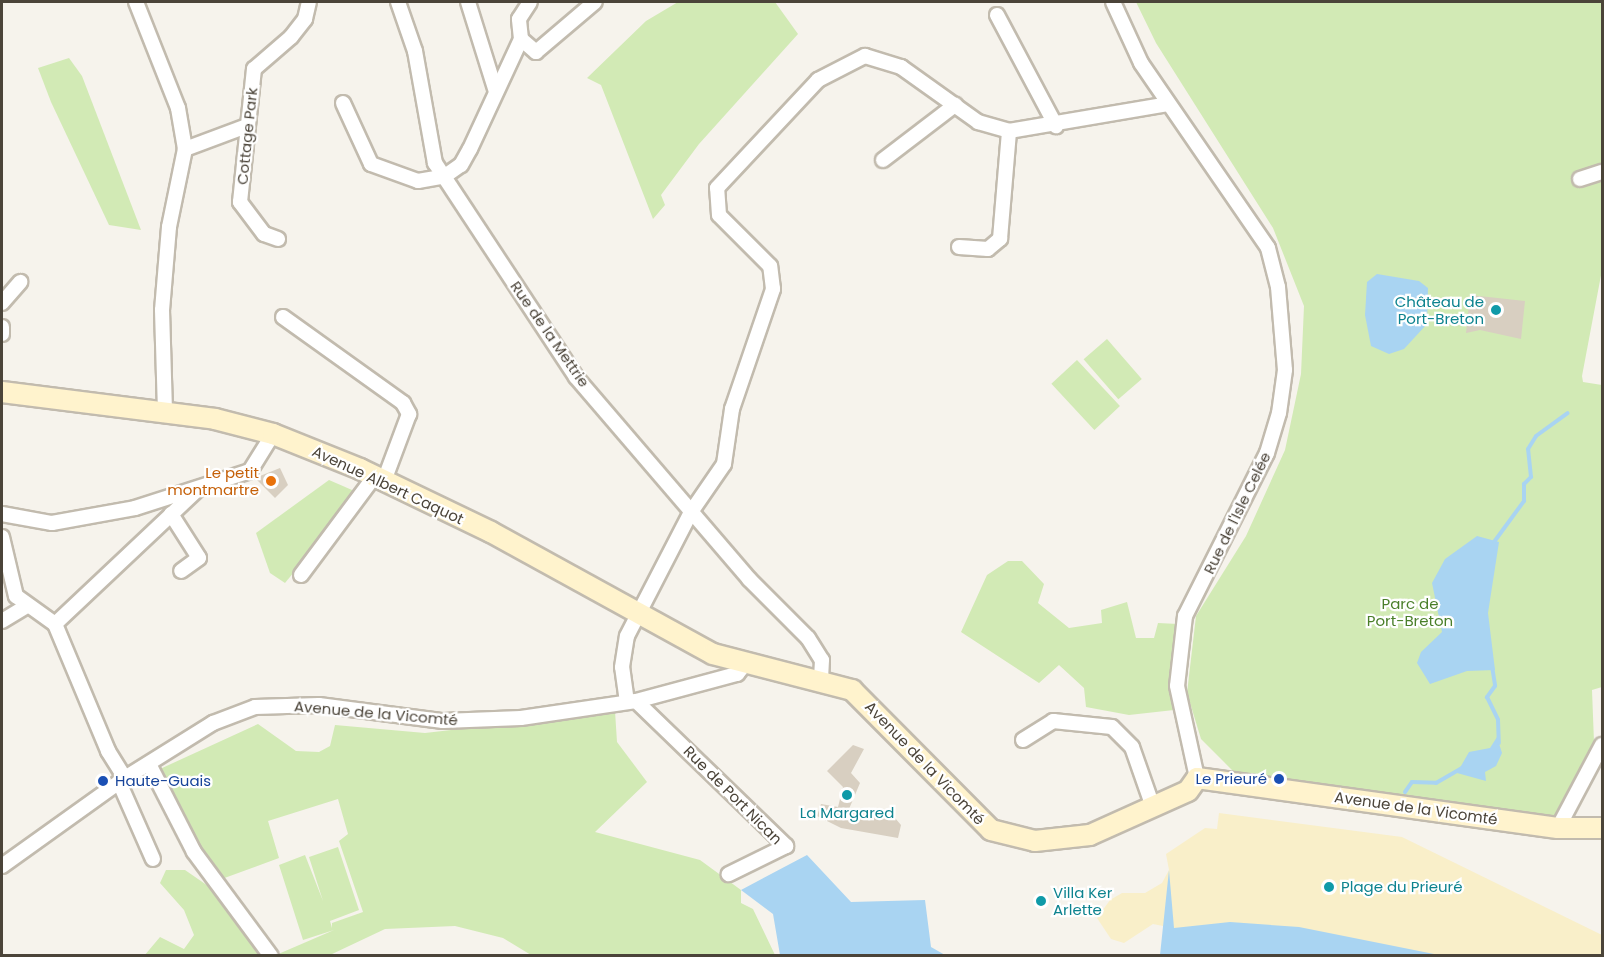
<!DOCTYPE html>
<html>
<head>
<meta charset="utf-8">
<style>
  body { margin:0 }
  #map { position:relative; width:1604px; height:957px; overflow:hidden; background:#f6f3ec; font-family:Poppins,sans-serif }
  div>[style] { position:absolute }
  [style*='--x'] { left:calc(var(--x)*1px); top:calc(var(--y)*1px); width:calc(var(--w)*1px); rotate:calc(var(--a)*1deg) }
  .green>* { inset:0; background:#d2eab5; transform-origin:0 0 }
  .sand>* { inset:0; background:#f9efc9 }
  .water>* { inset:0; background:#a9d4f2 }
  .stream>* { height:4px; margin:-2px; padding:0 2px; transform-origin:2px; border-radius:2px; background:#a9d4f2 }
  .building>* { inset:0; background:#d8cfc1 }
  .roads { filter:drop-shadow(2px 0 #c2bbae) drop-shadow(-2px 0 #c2bbae) drop-shadow(0 2px #c2bbae) drop-shadow(0 -2px #c2bbae) }
  .minor>* { height:14px; margin:-7px; padding:0 7px; transform-origin:7px; border-radius:7px; background:#fff }
  .secondary>* { height:20px; margin:-10px; padding:0 10px; transform-origin:10px; border-radius:10px; background:#fff3cd }
  .dots>* { width:16px; height:16px; translate:-50% -50%; box-sizing:border-box; border:3px solid #fff; border-radius:50% }
  span { translate:-50% -50%; white-space:nowrap; text-align:center; line-height:1.15; -webkit-text-stroke:4.5px #fff; paint-order:stroke }
  .street-label { font-size:15px; color:#4b4439 }
  .culture-label { font-size:15px; color:#0d838f }
  .right { translate:-100% -50%; text-align:right }
  .left { translate:0 -50%; text-align:left }
  .food-label { font-size:15px; color:#c56008 }
  .park-label { font-size:15px; color:#4a7f2a }
  .transit-label { font-size:15px; color:#164399 }
  .frame { position:absolute; inset:0; border:3px solid #4b4439; pointer-events:none }
</style>
</head>
<body>
<div id="map">
  <div class="green">
    <i style="clip-path:polygon(678px 2px,775px 2px,798px 34px,699px 144px,661px 195px,665px 205px,653px 219px,601px 85px,587px 78px,646px 21px)"></i>
    <i style="clip-path:polygon(1136px 2px,1602px 2px,1602px 270px,1582px 376px,1583px 382px,1602px 385px,1602px 687px,1592px 690px,1594px 742px,1555px 816px,1233px 771px,1201px 739px,1187px 693px,1196px 616px,1246px 536px,1285px 450px,1301px 374px,1304px 306px,1273px 228px,1156px 43px)"></i>
    <i style="clip-path:polygon(69px 58px,82px 76px,141px 230px,109px 225px,51px 102px,38px 68px)"></i>
    <i style="left:1107px;top:339px;width:53px;height:31px;rotate:49deg"></i>
    <i style="left:1077px;top:360px;width:63px;height:35px;rotate:47deg"></i>
    <i style="clip-path:polygon(329px 480px,359px 493px,285px 583px,270px 573px,256px 533px)"></i>
    <i style="clip-path:polygon(1008px 561px,1022px 561px,1044px 584px,1038px 603px,1069px 628px,1102px 623px,1101px 610px,1127px 602px,1136px 638px,1154px 638px,1158px 623px,1178px 624px,1174px 710px,1129px 715px,1086px 707px,1084px 688px,1059px 665px,1039px 683px,961px 632px,987px 575px)"></i>
    <i style="clip-path:polygon(615px 711px,617px 742px,647px 782px,595px 832px,700px 860px,741px 890px,741px 903px,753px 909px,775px 955px,531px 955px,503px 938px,455px 926px,385px 929px,330px 955px,276px 955px,334px 930px,303px 940px,279px 865px,305px 855px,323px 901px,309px 857px,338px 847px,359px 910px,330px 921px,332px 928px,332px 923px,363px 912px,339px 841px,348px 834px,338px 799px,268px 821px,279px 858px,219px 880px,160px 769px,258px 724px,296px 751px,319px 752px,330px 746px,335px 725px,425px 733px)"></i>
    <i style="clip-path:polygon(166px 870px,185px 870px,211px 888px,263px 955px,144px 956px,160px 937px,184px 949px,194px 935px,184px 910px,160px 883px)"></i>
  </div>
  <div class="sand">
    <i style="clip-path:polygon(1219px 813px,1402px 837px,1602px 935px,1602px 955px,1183px 955px,1173px 928px,1153px 924px,1124px 943px,1111px 939px,1097px 918px,1110px 900px,1122px 893px,1145px 893px,1162px 883px,1169px 870px,1166px 854px,1205px 828px,1217px 829px)"></i>
  </div>
  <div class="water">
    <i style="clip-path:polygon(1377px 274px,1419px 281px,1428px 288px,1427px 324px,1404px 349px,1389px 354px,1371px 346px,1365px 315px,1367px 282px)"></i>
    <i style="clip-path:polygon(1477px 536px,1499px 542px,1488px 613px,1495px 670px,1467px 671px,1430px 684px,1417px 663px,1421px 652px,1442px 632px,1432px 583px,1445px 559px)"></i>
    <i style="clip-path:polygon(1497px 737px,1502px 753px,1496px 766px,1485px 772px,1486px 781px,1457px 773px,1469px 752px,1490px 748px)"></i>
    <i style="clip-path:polygon(807px 855px,851px 902px,925px 900px,931px 947px,945px 955px,780px 955px,773px 914px,741px 890px)"></i>
    <i style="clip-path:polygon(1169px 870px,1174px 928px,1230px 922px,1299px 927px,1439px 955px,1160px 955px)"></i>
  </div>
  <div class="stream">
    <i style="--x:1494;--y:542;--w:51;--a:-53.8"></i>
    <i style="--x:1524;--y:501;--w:17;--a:-90"></i>
    <i style="--x:1524;--y:484;--w:10;--a:-45"></i>
    <i style="--x:1531;--y:477;--w:28;--a:-96"></i>
    <i style="--x:1528;--y:449;--w:15;--a:-58"></i>
    <i style="--x:1536;--y:436;--w:39;--a:-36"></i>
    <i style="--x:1492;--y:666;--w:20;--a:81"></i>
    <i style="--x:1495;--y:686;--w:14;--a:126"></i>
    <i style="--x:1487;--y:697;--w:25;--a:64"></i>
    <i style="--x:1498;--y:720;--w:23;--a:88"></i>
    <i style="--x:1405;--y:792;--w:12;--a:-55"></i>
    <i style="--x:1412;--y:782;--w:24;--a:2"></i>
    <i style="--x:1436;--y:783;--w:30;--a:-30"></i>
  </div>
  <div class="building">
    <i style="clip-path:polygon(1470px 295px,1525px 301px,1521px 339px,1480px 330px,1466px 333px)"></i>
    <i style="clip-path:polygon(280px 468px,288px 485px,275px 498px,255px 478px)"></i>
    <i style="clip-path:polygon(853px 745px,864px 749px,851px 773px,860px 783px,849px 809px,895px 818px,901px 825px,898px 838px,841px 828px,817px 816px,821px 804px,838px 807px,843px 787px,827px 771px)"></i>
  </div>
  <div class="roads">
    <div class="minor">
      <i style="--x:136;--y:2;--w:114;--a:68.4"></i>
      <i style="--x:178;--y:108;--w:42;--a:80.3"></i>
      <i style="--x:185;--y:149;--w:80;--a:101.6"></i>
      <i style="--x:169;--y:227;--w:83;--a:94.8"></i>
      <i style="--x:162;--y:310;--w:102;--a:88.3"></i>
      <i style="--x:398;--y:2;--w:52;--a:70.9"></i>
      <i style="--x:415;--y:51;--w:114;--a:79.9"></i>
      <i style="--x:435;--y:163;--w:256;--a:56.6"></i>
      <i style="--x:576;--y:377;--w:266;--a:49.4"></i>
      <i style="--x:749;--y:579;--w:83;--a:45"></i>
      <i style="--x:808;--y:638;--w:26;--a:58"></i>
      <i style="--x:822;--y:660;--w:18;--a:93"></i>
      <i style="--x:468;--y:2;--w:94;--a:72.7"></i>
      <i style="--x:1113;--y:2;--w:67;--a:65.3"></i>
      <i style="--x:1141;--y:63;--w:224;--a:55.5"></i>
      <i style="--x:1268;--y:248;--w:40;--a:75.6"></i>
      <i style="--x:1278;--y:287;--w:83;--a:85.2"></i>
      <i style="--x:1285;--y:370;--w:43;--a:97.9"></i>
      <i style="--x:1279;--y:413;--w:42;--a:106.7"></i>
      <i style="--x:1267;--y:453;--w:182;--a:116.7"></i>
      <i style="--x:1185;--y:616;--w:70;--a:96.5"></i>
      <i style="--x:1177;--y:686;--w:94;--a:77.7"></i>
      <i style="--x:997;--y:15;--w:126;--a:62"></i>
      <i style="--x:521;--y:39;--w:20;--a:41"></i>
      <i style="--x:536;--y:52;--w:77;--a:-40.3"></i>
      <i style="--x:343;--y:103;--w:67;--a:65.3"></i>
      <i style="--x:371;--y:164;--w:50;--a:19.9"></i>
      <i style="--x:418;--y:181;--w:27;--a:-10"></i>
      <i style="--x:445;--y:176;--w:19;--a:-35"></i>
      <i style="--x:461;--y:165;--w:18;--a:-61"></i>
      <i style="--x:470;--y:149;--w:121;--a:-65.1"></i>
      <i style="--x:521;--y:39;--w:20;--a:-96"></i>
      <i style="--x:519;--y:19;--w:20;--a:-57"></i>
      <i style="--x:185;--y:149;--w:66;--a:-20.4"></i>
      <i style="--x:883;--y:160;--w:91;--a:-37.4"></i>
      <i style="--x:1580;--y:179;--w:23;--a:-18"></i>
      <i style="--x:278;--y:239;--w:15;--a:-160"></i>
      <i style="--x:264;--y:234;--w:40;--a:-127"></i>
      <i style="--x:240;--y:202;--w:134;--a:-84"></i>
      <i style="--x:254;--y:69;--w:49;--a:-40.9"></i>
      <i style="--x:291;--y:37;--w:23;--a:-52"></i>
      <i style="--x:305;--y:19;--w:17;--a:-77"></i>
      <i style="--x:959;--y:247;--w:29;--a:4"></i>
      <i style="--x:988;--y:249;--w:16;--a:-40"></i>
      <i style="--x:1000;--y:239;--w:108;--a:-85.2"></i>
      <i style="--x:2;--y:303;--w:28;--a:-49"></i>
      <i style="--x:283;--y:317;--w:148;--a:35.6"></i>
      <i style="--x:403;--y:403;--w:13;--a:61"></i>
      <i style="--x:409;--y:414;--w:72;--a:110.5"></i>
      <i style="--x:2;--y:327;--w:7;--a:90"></i>
      <i style="--x:2;--y:514;--w:51;--a:10.2"></i>
      <i style="--x:52;--y:523;--w:84;--a:-10.2"></i>
      <i style="--x:135;--y:508;--w:121;--a:-17.8"></i>
      <i style="--x:250;--y:471;--w:44;--a:-58.1"></i>
      <i style="--x:171;--y:514;--w:52;--a:57.5"></i>
      <i style="--x:199;--y:558;--w:22;--a:144"></i>
      <i style="--x:2;--y:537;--w:61;--a:76.7"></i>
      <i style="--x:16;--y:596;--w:48;--a:35.7"></i>
      <i style="--x:55;--y:624;--w:138;--a:67.3"></i>
      <i style="--x:108;--y:751;--w:32;--a:58"></i>
      <i style="--x:301;--y:575;--w:122;--a:-53.3"></i>
      <i style="--x:2;--y:621;--w:27;--a:-31"></i>
      <i style="--x:55;--y:624;--w:195;--a:-43.3"></i>
      <i style="--x:636;--y:701;--w:209;--a:44"></i>
      <i style="--x:786;--y:846;--w:64;--a:153.8"></i>
      <i style="--x:627;--y:702;--w:35;--a:-98"></i>
      <i style="--x:622;--y:667;--w:31;--a:-81"></i>
      <i style="--x:627;--y:636;--w:140;--a:-62.7"></i>
      <i style="--x:691;--y:512;--w:58;--a:-55.5"></i>
      <i style="--x:724;--y:464;--w:56;--a:-81.7"></i>
      <i style="--x:732;--y:409;--w:127;--a:-71.1"></i>
      <i style="--x:773;--y:289;--w:23;--a:-97"></i>
      <i style="--x:770;--y:266;--w:72;--a:-135"></i>
      <i style="--x:719;--y:215;--w:27;--a:-94"></i>
      <i style="--x:717;--y:188;--w:148;--a:-46.9"></i>
      <i style="--x:818;--y:80;--w:53;--a:-27.1"></i>
      <i style="--x:865;--y:56;--w:38;--a:17"></i>
      <i style="--x:901;--y:67;--w:95;--a:35.5"></i>
      <i style="--x:978;--y:122;--w:32;--a:16"></i>
      <i style="--x:1009;--y:131;--w:161;--a:-9.6"></i>
      <i style="--x:1023;--y:740;--w:36;--a:-32"></i>
      <i style="--x:1053;--y:721;--w:59;--a:5.8"></i>
      <i style="--x:1112;--y:727;--w:28;--a:45"></i>
      <i style="--x:1132;--y:747;--w:64;--a:70.7"></i>
      <i style="--x:149;--y:764;--w:99;--a:62.9"></i>
      <i style="--x:194;--y:852;--w:129;--a:53.5"></i>
      <i style="--x:119;--y:782;--w:84;--a:66.2"></i>
      <i style="--x:1558;--y:828;--w:94;--a:-62.1"></i>
      <i style="--x:2;--y:866;--w:151;--a:-35.6"></i>
      <i style="--x:125;--y:778;--w:104;--a:-32"></i>
      <i style="--x:213;--y:723;--w:45;--a:-20.9"></i>
      <i style="--x:255;--y:707;--w:64;--a:-1.8"></i>
      <i style="--x:319;--y:705;--w:125;--a:7.4"></i>
      <i style="--x:443;--y:721;--w:78;--a:-2.2"></i>
      <i style="--x:521;--y:718;--w:116;--a:-8.4"></i>
      <i style="--x:636;--y:701;--w:105;--a:-15"></i>
      <i style="--x:737;--y:674;--w:14;--a:-51"></i>
    </div>
    <div class="secondary">
      <i style="--x:2;--y:392;--w:215;--a:7.2"></i>
      <i style="--x:215;--y:419;--w:60;--a:14.5"></i>
      <i style="--x:273;--y:434;--w:94;--a:21.9"></i>
      <i style="--x:360;--y:469;--w:145;--a:25.7"></i>
      <i style="--x:491;--y:532;--w:253;--a:28.8"></i>
      <i style="--x:713;--y:654;--w:144;--a:14.5"></i>
      <i style="--x:852;--y:690;--w:197;--a:45.2"></i>
      <i style="--x:991;--y:830;--w:45;--a:14"></i>
      <i style="--x:1035;--y:841;--w:55;--a:-6.2"></i>
      <i style="--x:1090;--y:835;--w:107;--a:-24.2"></i>
      <i style="--x:1188;--y:791;--w:16;--a:-55"></i>
      <i style="--x:1197;--y:778;--w:364;--a:7.9"></i>
      <i style="--x:1558;--y:828;--w:44;--a:0"></i>
    </div>
  </div>
  <div class="dots">
    <i style="left:1496px;top:310px;background:#0f9aa8"></i>
    <i style="left:271px;top:481px;background:#e8710a"></i>
    <i style="left:1279px;top:779px;background:#1a4fb4"></i>
    <i style="left:103px;top:781px;background:#1a4fb4"></i>
    <i style="left:847px;top:795px;background:#0f9aa8"></i>
    <i style="left:1329px;top:887px;background:#0f9aa8"></i>
    <i style="left:1041px;top:901px;background:#0f9aa8"></i>
  </div>
  <div class="street-label">
    <span style="left:247px;top:136px;rotate:-84deg">Cottage Park</span>
    <span style="left:550px;top:334px;rotate:55deg">Rue de la Mettrie</span>
    <span style="left:388px;top:485px;rotate:25deg">Avenue Albert Caquot</span>
    <span style="left:1237px;top:513px;rotate:-64deg">Rue de l'Isle Celée</span>
    <span style="left:376px;top:713px;rotate:5deg">Avenue de la Vicomté</span>
    <span style="left:925px;top:763px;rotate:46deg">Avenue de la Vicomté</span>
    <span style="left:733px;top:795px;rotate:45deg">Rue de Port Nican</span>
    <span style="left:1416px;top:808px;rotate:8deg">Avenue de la Vicomté</span>
  </div>
  <div class="culture-label">
    <span class="right" style="left:1484px;top:310px">Château de<br>Port-Breton</span>
    <span style="left:847px;top:813px">La Margared</span>
    <span class="left" style="left:1341px;top:887px">Plage du Prieuré</span>
    <span class="left" style="left:1053px;top:901px">Villa Ker<br>Arlette</span>
  </div>
  <div class="food-label">
    <span class="right" style="left:259px;top:481px">Le petit<br>montmartre</span>
  </div>
  <div class="park-label">
    <span style="left:1410px;top:612px">Parc de<br>Port-Breton</span>
  </div>
  <div class="transit-label">
    <span class="right" style="left:1267px;top:779px">Le Prieuré</span>
    <span class="left" style="left:115px;top:781px">Haute-Guais</span>
  </div>
  <div class="frame"></div>
</div>
</body>
</html>
